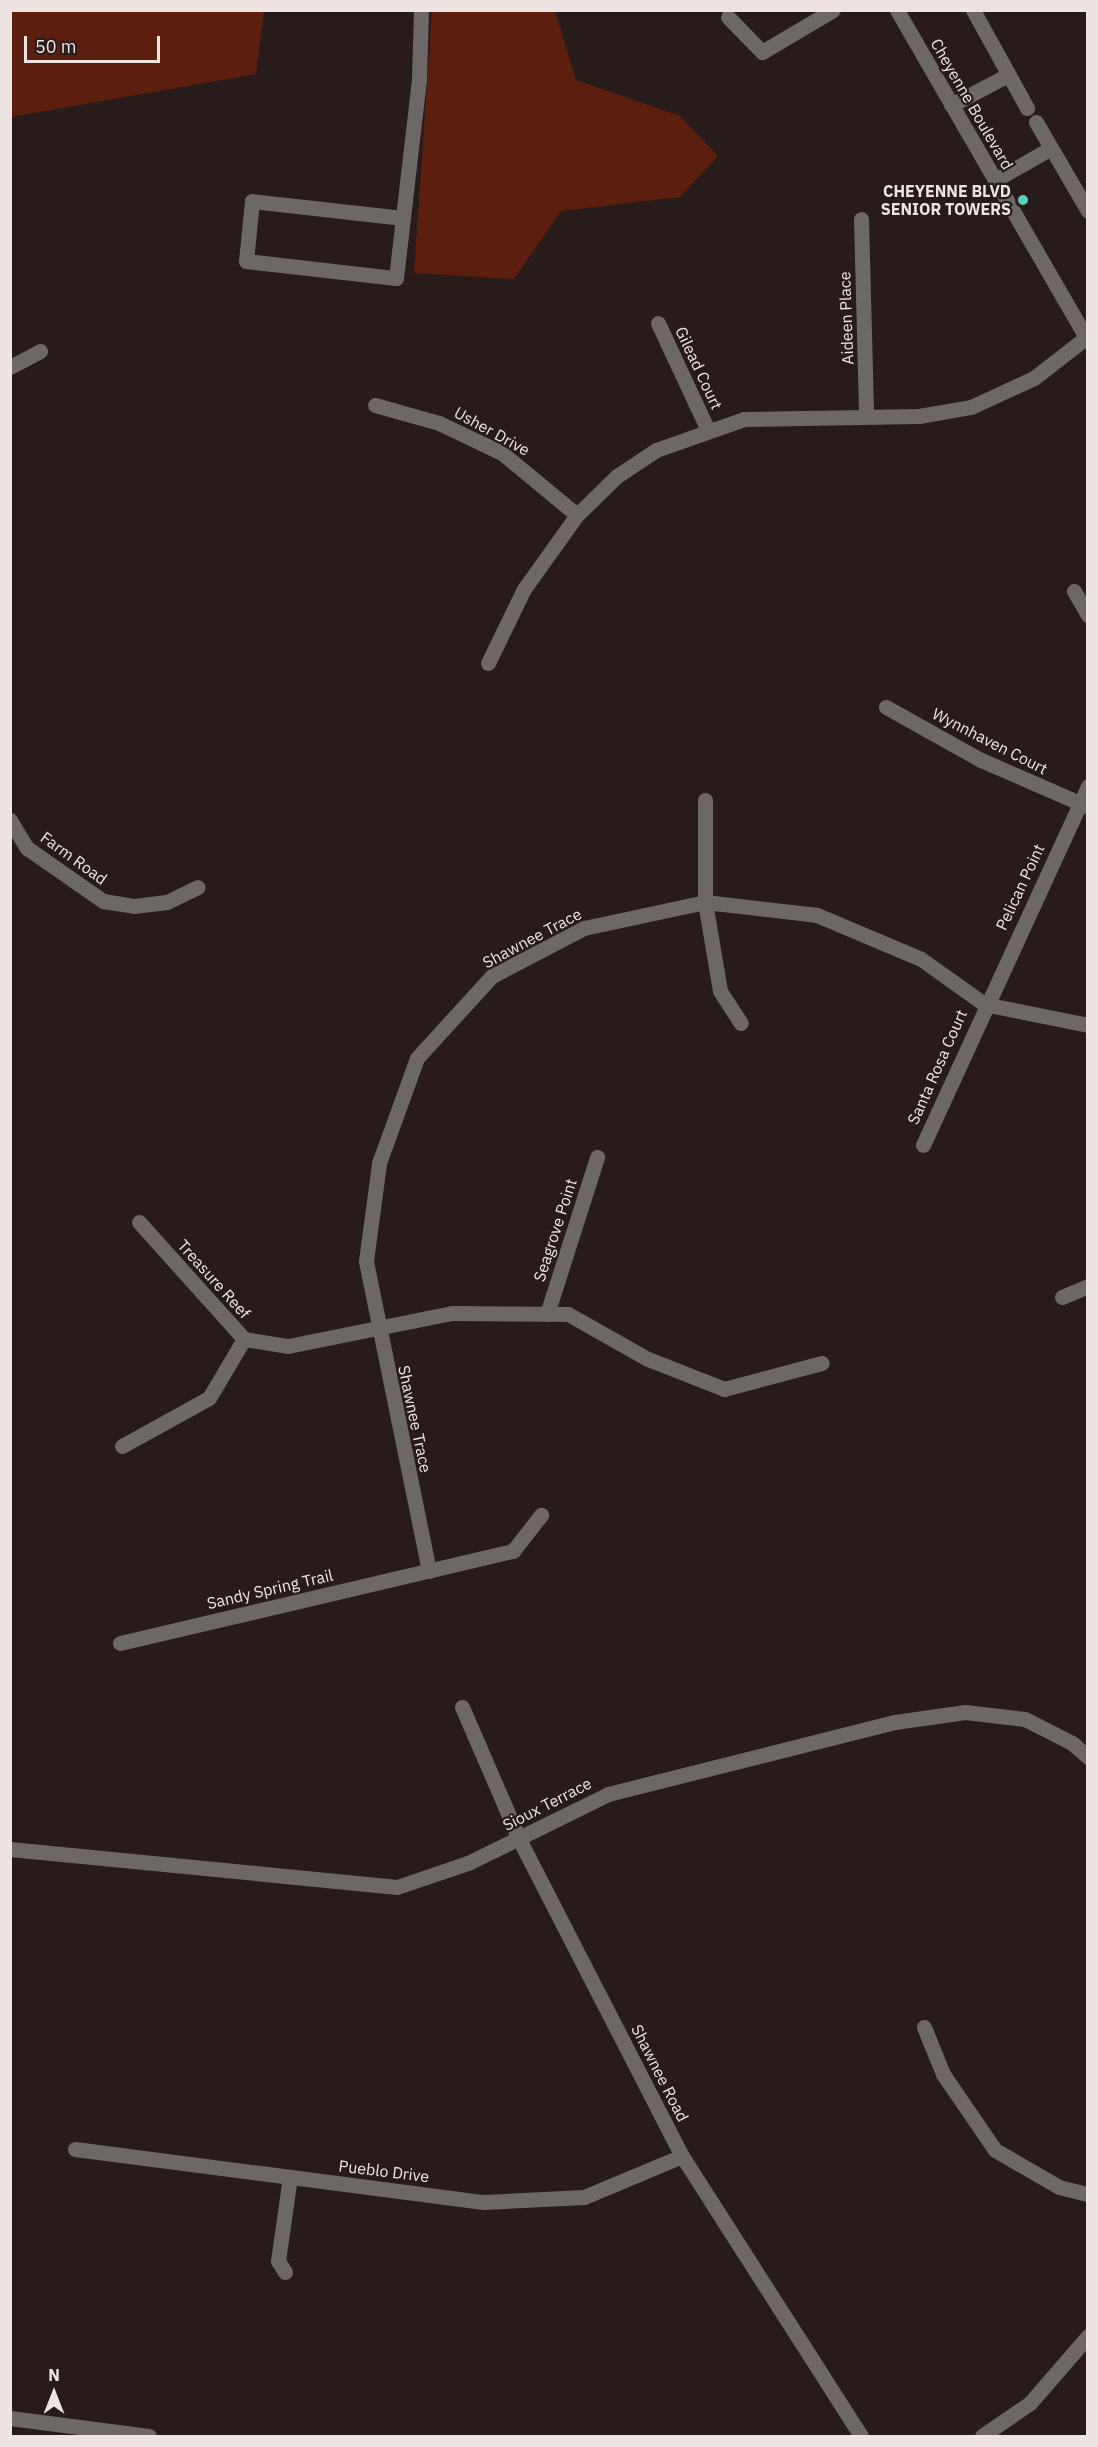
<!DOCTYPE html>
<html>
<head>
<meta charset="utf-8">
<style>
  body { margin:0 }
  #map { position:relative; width:1098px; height:2447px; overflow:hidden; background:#271c19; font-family:"IBM Plex Sans",sans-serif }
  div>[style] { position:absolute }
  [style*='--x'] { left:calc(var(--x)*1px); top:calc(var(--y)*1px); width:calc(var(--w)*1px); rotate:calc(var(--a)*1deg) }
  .green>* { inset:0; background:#5c1f0f }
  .minor>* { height:15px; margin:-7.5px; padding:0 7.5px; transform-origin:7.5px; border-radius:7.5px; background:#6d6765 }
  .dots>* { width:16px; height:16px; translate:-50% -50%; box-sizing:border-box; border:3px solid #271c19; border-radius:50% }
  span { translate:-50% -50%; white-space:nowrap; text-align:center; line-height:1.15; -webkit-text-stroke:4.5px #271c19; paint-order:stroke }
  .street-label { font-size:16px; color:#eee5e3 }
  .poi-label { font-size:16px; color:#eee5e3; font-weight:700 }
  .right { translate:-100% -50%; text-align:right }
  .frame { position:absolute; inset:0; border:12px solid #eee5e3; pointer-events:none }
  .north { position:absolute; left:24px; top:2363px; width:60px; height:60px; -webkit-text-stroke:4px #271c19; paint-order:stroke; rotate:0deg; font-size:16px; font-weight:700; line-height:24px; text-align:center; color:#eee5e3 }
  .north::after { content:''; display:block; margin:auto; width:21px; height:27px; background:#eee5e3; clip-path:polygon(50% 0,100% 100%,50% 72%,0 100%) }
  .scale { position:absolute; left:24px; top:36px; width:136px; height:27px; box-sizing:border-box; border:3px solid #eee5e3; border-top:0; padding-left:8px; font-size:18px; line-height:21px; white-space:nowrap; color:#eee5e3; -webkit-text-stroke:4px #271c19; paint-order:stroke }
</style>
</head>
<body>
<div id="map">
  <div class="green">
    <i style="clip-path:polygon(11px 10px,264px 11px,256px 74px,11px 117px)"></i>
    <i style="clip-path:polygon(432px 11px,555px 11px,576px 80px,680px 116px,718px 156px,680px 197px,561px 211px,514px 279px,414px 273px)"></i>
  </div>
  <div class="minor">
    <i style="--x:897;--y:10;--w:382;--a:60"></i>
    <i style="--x:973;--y:10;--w:112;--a:61.1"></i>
    <i style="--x:728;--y:17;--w:49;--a:45.8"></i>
    <i style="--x:762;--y:52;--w:82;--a:-30.6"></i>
    <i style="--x:951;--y:105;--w:64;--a:-27.8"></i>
    <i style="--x:1036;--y:122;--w:103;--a:59.7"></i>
    <i style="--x:995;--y:180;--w:64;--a:-29.7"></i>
    <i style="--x:403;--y:218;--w:152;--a:-173.6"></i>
    <i style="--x:252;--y:201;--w:60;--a:95.7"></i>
    <i style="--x:246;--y:261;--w:151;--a:6.5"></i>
    <i style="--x:396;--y:278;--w:201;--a:-83.4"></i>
    <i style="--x:419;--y:78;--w:68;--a:-88.3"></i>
    <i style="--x:861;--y:219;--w:197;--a:88.5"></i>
    <i style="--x:658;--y:323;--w:116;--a:65"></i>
    <i style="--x:10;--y:367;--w:34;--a:-28"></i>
    <i style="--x:375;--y:405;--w:66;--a:15.7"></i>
    <i style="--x:439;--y:423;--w:70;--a:25.5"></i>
    <i style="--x:502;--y:453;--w:97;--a:39.6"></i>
    <i style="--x:1074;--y:591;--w:28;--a:60"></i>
    <i style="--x:488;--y:663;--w:82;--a:-64.1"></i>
    <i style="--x:524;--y:589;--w:91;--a:-54.4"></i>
    <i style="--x:577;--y:515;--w:56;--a:-44.3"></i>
    <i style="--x:617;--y:476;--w:47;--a:-33.7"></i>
    <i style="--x:656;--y:450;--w:93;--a:-19.4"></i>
    <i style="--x:744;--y:419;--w:175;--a:-1"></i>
    <i style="--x:919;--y:416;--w:53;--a:-9.8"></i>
    <i style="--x:971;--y:407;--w:69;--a:-24.7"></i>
    <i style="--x:1034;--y:378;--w:68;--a:-37.9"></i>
    <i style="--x:886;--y:707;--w:109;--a:29.2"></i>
    <i style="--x:981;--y:760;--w:116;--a:23.5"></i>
    <i style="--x:705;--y:800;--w:102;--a:90"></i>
    <i style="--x:705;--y:902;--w:90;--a:80.4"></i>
    <i style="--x:720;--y:991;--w:38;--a:57"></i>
    <i style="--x:10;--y:820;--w:33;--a:59"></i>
    <i style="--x:27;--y:848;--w:93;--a:34.9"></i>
    <i style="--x:103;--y:901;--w:31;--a:9"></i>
    <i style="--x:134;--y:906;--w:33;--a:-7"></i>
    <i style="--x:167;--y:902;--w:34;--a:-26"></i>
    <i style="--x:923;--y:1145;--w:395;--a:-65.3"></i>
    <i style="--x:139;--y:1222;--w:157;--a:48.1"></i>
    <i style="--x:244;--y:1339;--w:45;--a:9"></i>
    <i style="--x:288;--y:1346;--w:167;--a:-11.4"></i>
    <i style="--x:452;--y:1313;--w:116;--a:0.5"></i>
    <i style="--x:568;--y:1314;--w:92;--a:29.4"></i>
    <i style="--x:648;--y:1359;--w:82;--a:21.5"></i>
    <i style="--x:724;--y:1389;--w:101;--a:-14.9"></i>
    <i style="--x:1062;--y:1297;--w:28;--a:-23"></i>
    <i style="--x:547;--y:1314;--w:165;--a:-72.3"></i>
    <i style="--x:122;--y:1446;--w:99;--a:-28.9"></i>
    <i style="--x:209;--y:1398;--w:69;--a:-59.3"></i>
    <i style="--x:429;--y:1571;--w:316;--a:-101.5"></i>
    <i style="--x:366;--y:1261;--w:99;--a:-82.4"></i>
    <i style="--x:379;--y:1163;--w:112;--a:-70.1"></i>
    <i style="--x:417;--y:1058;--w:111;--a:-47.6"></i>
    <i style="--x:492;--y:976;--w:104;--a:-27.6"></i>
    <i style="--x:584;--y:928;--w:124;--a:-12.1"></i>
    <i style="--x:705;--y:902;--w:113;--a:6.6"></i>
    <i style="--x:817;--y:915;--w:113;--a:22.9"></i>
    <i style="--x:921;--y:959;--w:77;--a:35.5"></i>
    <i style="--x:984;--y:1004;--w:106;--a:11.4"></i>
    <i style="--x:120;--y:1643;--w:404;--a:-13.2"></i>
    <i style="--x:513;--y:1551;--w:46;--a:-52.1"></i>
    <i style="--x:462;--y:1707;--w:144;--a:66.6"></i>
    <i style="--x:519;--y:1839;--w:356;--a:62.8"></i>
    <i style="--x:682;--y:2156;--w:332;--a:57.4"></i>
    <i style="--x:10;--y:1849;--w:389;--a:5.6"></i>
    <i style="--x:397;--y:1887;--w:75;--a:-18.7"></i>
    <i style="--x:468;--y:1863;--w:156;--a:-26.2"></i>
    <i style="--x:608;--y:1794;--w:296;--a:-14.1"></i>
    <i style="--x:895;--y:1722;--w:71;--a:-8.1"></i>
    <i style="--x:965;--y:1712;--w:60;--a:6.7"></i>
    <i style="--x:1025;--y:1719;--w:53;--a:27.1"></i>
    <i style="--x:1072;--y:1743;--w:21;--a:41"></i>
    <i style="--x:924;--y:2027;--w:51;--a:68"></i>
    <i style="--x:943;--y:2074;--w:92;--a:55.6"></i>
    <i style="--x:995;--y:2150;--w:74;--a:30"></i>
    <i style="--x:1059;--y:2187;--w:30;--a:14"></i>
    <i style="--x:75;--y:2149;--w:412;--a:7.4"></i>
    <i style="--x:484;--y:2202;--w:100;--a:-2.9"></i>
    <i style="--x:584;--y:2197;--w:106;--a:-22.7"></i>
    <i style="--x:285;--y:2272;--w:13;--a:-122"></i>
    <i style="--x:278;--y:2261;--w:85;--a:-81.9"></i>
    <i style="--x:10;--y:2418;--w:140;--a:7.4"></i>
    <i style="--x:982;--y:2436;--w:58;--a:-34.5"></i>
    <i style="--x:1030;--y:2403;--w:89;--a:-49.1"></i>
  </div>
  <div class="dots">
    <i style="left:1023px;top:200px;background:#57cec1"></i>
  </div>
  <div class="street-label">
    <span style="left:972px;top:104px;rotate:60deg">Cheyenne Boulevard</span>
    <span style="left:846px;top:318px;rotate:-92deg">Aideen Place</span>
    <span style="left:699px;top:368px;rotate:65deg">Gilead Court</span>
    <span style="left:492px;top:431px;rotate:29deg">Usher Drive</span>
    <span style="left:990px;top:741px;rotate:27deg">Wynnhaven Court</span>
    <span style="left:74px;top:858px;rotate:36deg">Farm Road</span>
    <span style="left:1020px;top:887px;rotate:-65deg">Pelican Point</span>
    <span style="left:532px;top:938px;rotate:-28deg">Shawnee Trace</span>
    <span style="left:937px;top:1067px;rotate:-66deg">Santa Rosa Court</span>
    <span style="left:555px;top:1230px;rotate:-72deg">Seagrove Point</span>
    <span style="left:214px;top:1279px;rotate:48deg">Treasure Reef</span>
    <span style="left:415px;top:1419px;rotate:78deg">Shawnee Trace</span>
    <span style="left:270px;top:1589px;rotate:-13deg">Sandy Spring Trail</span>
    <span style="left:547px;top:1804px;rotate:-27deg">Sioux Terrace</span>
    <span style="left:660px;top:2073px;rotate:63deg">Shawnee Road</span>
    <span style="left:384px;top:2171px;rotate:7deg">Pueblo Drive</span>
  </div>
  <div class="poi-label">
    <span class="right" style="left:1011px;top:200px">CHEYENNE BLVD<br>SENIOR TOWERS</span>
  </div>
  <div class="frame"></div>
  <div class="north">N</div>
  <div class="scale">50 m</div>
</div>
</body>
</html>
